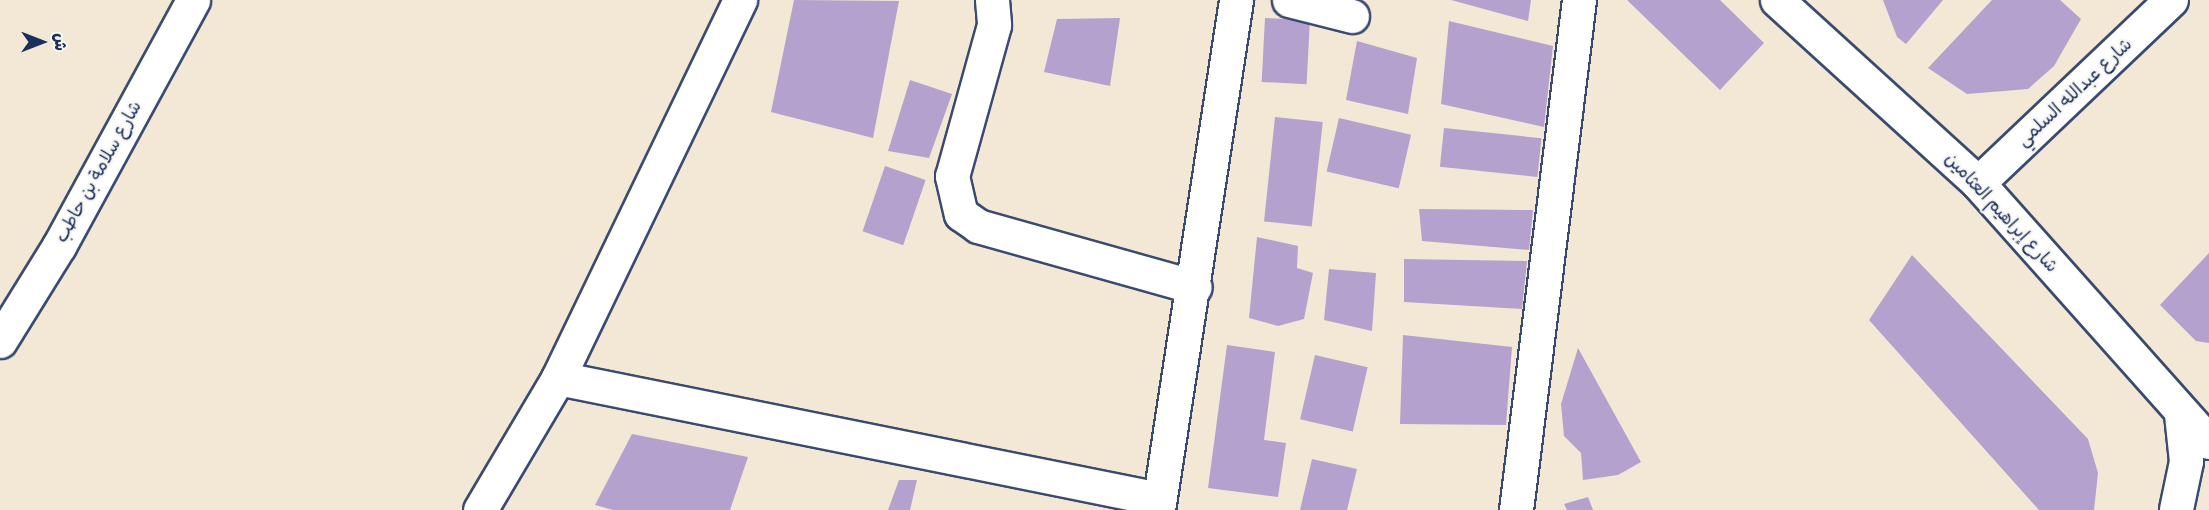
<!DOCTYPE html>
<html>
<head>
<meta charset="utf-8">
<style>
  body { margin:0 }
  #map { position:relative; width:2209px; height:510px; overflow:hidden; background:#f3e8d5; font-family:Pangolin,"Playpen Sans Arabic",sans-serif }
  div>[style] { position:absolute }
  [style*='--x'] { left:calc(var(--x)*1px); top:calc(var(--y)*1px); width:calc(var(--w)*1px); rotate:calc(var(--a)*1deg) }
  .building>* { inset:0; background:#b5a1cd; transform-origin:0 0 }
  .roads { filter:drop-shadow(2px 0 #3b4b70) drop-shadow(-2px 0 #3b4b70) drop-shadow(0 2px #3b4b70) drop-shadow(0 -2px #3b4b70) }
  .minor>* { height:33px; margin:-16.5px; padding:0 16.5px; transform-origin:16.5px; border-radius:16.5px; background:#fff }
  span { translate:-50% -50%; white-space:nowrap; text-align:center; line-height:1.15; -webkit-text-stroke:4.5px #f6f6f2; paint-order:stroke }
  .street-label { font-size:18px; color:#1b2f5e }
  .north { position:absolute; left:12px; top:12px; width:60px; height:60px; -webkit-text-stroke:4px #f6f6f2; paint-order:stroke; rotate:90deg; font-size:16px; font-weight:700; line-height:24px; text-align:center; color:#1b2f5e }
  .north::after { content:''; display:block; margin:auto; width:21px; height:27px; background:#1b2f5e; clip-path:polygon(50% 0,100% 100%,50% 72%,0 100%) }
</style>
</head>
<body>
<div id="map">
  <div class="building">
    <i style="clip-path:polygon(794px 0,899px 1px,873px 138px,771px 112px)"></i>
    <i style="clip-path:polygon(1451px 0,1531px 0,1528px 21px)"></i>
    <i style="clip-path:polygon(1627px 0,1720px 0,1764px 43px,1720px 90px)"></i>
    <i style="clip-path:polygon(1883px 0,1943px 0,1906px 44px,1897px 37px)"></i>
    <i style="clip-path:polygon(1992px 0,2060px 0,2081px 19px,2054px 66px,2028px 89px,1967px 94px,1928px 68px)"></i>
    <i style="clip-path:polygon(1120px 18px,1110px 86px,1044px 72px,1057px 19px)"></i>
    <i style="left:1265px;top:18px;width:45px;height:64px;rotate:3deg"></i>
    <i style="clip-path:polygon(1449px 21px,1553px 46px,1544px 127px,1441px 104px)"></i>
    <i style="clip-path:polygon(1357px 41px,1417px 58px,1408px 114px,1346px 100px)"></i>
    <i style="clip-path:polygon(910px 80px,952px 94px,929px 158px,888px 151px)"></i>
    <i style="left:1275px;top:117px;width:48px;height:105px;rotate:6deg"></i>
    <i style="left:1339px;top:118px;width:74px;height:55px;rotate:13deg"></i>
    <i style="left:1444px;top:128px;width:98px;height:39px;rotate:6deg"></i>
    <i style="left:885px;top:166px;width:43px;height:69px;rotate:19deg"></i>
    <i style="clip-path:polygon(1419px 209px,1533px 210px,1529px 250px,1422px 241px)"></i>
    <i style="clip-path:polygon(1257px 237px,1298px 246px,1297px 268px,1313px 273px,1304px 319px,1278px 326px,1249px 318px)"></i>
    <i style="clip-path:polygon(2209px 253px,2209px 343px,2196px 341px,2160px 305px)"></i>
    <i style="clip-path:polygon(1912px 255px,2088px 439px,2098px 473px,2094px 510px,2039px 510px,1869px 320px)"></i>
    <i style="clip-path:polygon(1404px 259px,1527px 261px,1522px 309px,1404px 302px)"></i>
    <i style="clip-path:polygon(1329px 269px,1376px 273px,1372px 331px,1324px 320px)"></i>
    <i style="clip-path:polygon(1403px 335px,1512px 347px,1506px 425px,1400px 424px)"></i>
    <i style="clip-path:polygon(1227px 345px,1275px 352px,1264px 440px,1286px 443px,1278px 497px,1208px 488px)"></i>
    <i style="clip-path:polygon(1578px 348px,1641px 462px,1618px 475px,1583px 480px,1581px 453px,1564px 436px,1561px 404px)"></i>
    <i style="left:1315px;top:355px;width:54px;height:66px;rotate:13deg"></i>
    <i style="clip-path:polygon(632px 434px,748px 457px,730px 510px,613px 510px,595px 505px)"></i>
    <i style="clip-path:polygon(1312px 459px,1357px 469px,1347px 510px,1300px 510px)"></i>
    <i style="clip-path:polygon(899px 480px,917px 480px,910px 510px,888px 510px)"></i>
    <i style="clip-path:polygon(1588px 497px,1593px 510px,1567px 510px,1564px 504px)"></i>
  </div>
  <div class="roads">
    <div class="minor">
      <i style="--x:992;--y:0;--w:25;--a:85"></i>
      <i style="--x:994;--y:25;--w:157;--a:105.5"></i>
      <i style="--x:952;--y:176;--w:39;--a:77"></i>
      <i style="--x:961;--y:214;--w:21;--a:35"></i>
      <i style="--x:978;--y:226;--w:225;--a:15.7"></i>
      <i style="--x:1289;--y:0;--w:65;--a:14.3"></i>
      <i style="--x:1777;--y:0;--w:272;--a:42.3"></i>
      <i style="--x:1978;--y:183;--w:347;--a:48.3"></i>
      <i style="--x:1978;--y:183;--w:266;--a:-43.5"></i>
      <i style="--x:0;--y:341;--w:112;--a:-58.2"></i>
      <i style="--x:59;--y:246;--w:280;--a:-61.4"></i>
      <i style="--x:558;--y:378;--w:613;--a:11.38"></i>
      <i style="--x:2176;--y:509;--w:49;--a:-78.2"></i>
      <i style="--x:2186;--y:461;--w:47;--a:-96.1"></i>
      <i style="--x:480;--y:510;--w:153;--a:-59.4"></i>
      <i style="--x:558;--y:378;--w:420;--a:-64.3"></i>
      <i style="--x:1158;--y:510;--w:516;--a:-81.3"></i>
      <i style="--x:1516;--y:510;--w:514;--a:-82.96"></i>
    </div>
  </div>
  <div class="street-label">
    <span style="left:2075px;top:93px;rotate:-43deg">شارع عبدالله السلمي</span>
    <span style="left:99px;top:172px;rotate:-61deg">شارع سلامة بن حاطب</span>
    <span style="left:2001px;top:213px;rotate:47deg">شارع إبراهيم العثامين</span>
  </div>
  <div class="north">ش</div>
</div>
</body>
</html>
